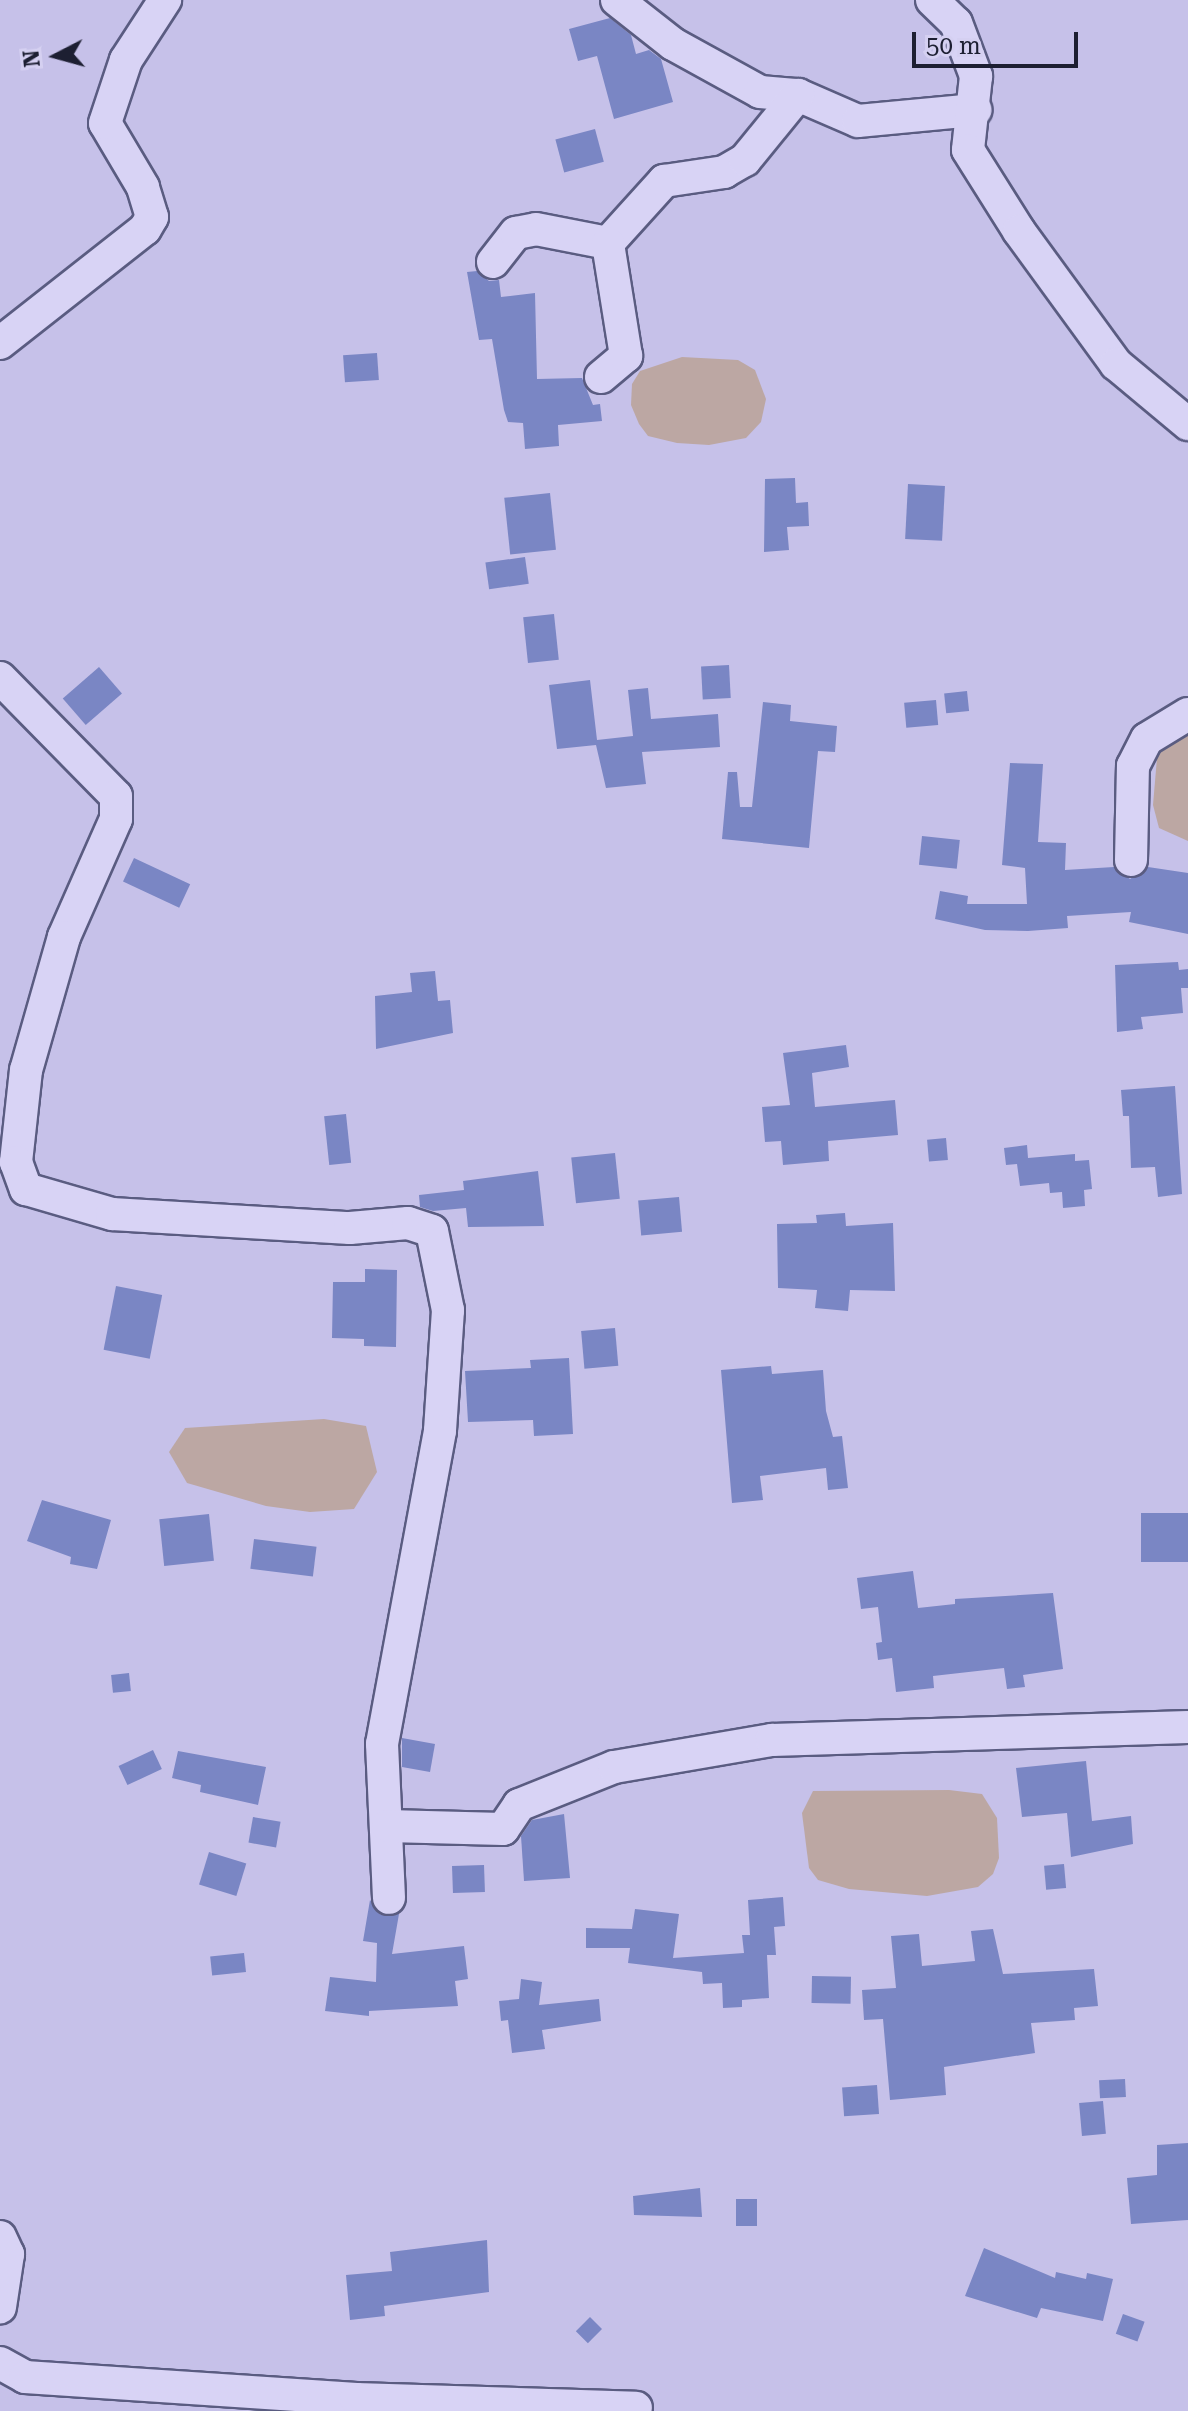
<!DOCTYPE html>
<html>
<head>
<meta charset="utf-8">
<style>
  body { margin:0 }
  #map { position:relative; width:1188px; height:2411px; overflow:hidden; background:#c6c1e9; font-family:"Roboto Serif",serif }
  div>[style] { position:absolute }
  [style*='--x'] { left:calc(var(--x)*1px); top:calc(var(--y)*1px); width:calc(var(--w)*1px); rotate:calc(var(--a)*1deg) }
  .water>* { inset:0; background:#bca7a3 }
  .building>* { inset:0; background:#7a86c4; transform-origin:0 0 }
  .roads { filter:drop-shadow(2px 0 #5a5c81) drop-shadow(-2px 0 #5a5c81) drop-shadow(0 2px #5a5c81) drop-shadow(0 -2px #5a5c81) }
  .minor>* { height:32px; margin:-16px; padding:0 16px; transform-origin:16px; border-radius:16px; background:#d8d3f5 }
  span { translate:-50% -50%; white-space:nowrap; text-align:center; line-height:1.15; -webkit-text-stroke:7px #d5d0f1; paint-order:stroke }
  .north { position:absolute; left:16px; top:16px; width:80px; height:80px; -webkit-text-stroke:6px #d5d0f1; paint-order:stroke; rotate:264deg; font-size:22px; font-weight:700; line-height:32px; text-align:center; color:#1d1f32 }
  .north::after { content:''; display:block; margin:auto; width:28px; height:36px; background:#1d1f32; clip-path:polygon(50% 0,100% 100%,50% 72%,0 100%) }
  .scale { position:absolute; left:912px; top:32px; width:166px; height:36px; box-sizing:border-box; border:4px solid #1d1f32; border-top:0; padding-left:10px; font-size:24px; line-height:28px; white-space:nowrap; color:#1d1f32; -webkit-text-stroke:6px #d5d0f1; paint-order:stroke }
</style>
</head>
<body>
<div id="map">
  <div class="water">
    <i style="clip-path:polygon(682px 357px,738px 360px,755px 370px,766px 399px,761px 422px,746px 438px,709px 445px,677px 443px,648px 436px,639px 424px,631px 405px,632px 384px,640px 371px)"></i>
    <i style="clip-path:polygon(1182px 733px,1188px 735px,1188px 841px,1159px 828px,1153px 805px,1157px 758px,1166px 742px)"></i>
    <i style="clip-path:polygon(324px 1419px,366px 1426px,377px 1472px,354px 1509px,310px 1512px,266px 1506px,187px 1483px,169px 1452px,185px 1428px)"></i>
    <i style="clip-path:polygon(949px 1790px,982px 1794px,997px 1818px,999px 1858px,993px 1874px,978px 1887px,927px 1896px,849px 1889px,818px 1880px,809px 1868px,802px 1813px,813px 1791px)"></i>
  </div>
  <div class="building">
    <i style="clip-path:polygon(610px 18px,631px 35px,636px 54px,649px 50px,661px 59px,673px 102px,614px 119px,597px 56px,578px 61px,569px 29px)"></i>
    <i style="left:595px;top:129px;width:34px;height:41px;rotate:75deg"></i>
    <i style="clip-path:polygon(477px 271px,489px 281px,499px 280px,501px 297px,535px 293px,537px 379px,582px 378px,593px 405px,600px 404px,602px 421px,558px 425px,559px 446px,525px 449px,523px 423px,508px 422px,504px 410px,492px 339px,479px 340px,467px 272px)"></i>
    <i style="left:377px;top:353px;width:27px;height:34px;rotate:86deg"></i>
    <i style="clip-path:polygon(795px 478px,796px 503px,808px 502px,809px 526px,787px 527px,789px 550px,764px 552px,765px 479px)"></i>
    <i style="left:908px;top:484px;width:37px;height:55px;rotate:3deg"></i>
    <i style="left:550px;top:493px;width:57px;height:46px;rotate:84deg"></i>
    <i style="left:525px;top:557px;width:27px;height:40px;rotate:82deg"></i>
    <i style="left:554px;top:614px;width:46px;height:31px;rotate:84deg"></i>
    <i style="left:729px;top:665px;width:33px;height:28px;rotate:87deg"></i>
    <i style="left:99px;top:667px;width:35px;height:48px;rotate:49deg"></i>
    <i style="clip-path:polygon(590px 680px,597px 740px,633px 736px,628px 690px,648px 688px,651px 719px,718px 714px,720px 747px,642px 752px,646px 784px,606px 788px,596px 745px,557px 749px,549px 685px)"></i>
    <i style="left:967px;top:691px;width:20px;height:23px;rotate:84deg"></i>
    <i style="left:936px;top:700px;width:25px;height:32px;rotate:85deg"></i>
    <i style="clip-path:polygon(763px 702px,791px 705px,790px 721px,837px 726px,835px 752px,818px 751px,809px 848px,722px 839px,728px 772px,737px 772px,740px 807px,752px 807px)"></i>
    <i style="clip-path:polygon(1010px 763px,1043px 764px,1038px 842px,1066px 843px,1065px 870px,1114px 867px,1130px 879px,1148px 867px,1188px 873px,1188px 934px,1129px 922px,1131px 912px,1067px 916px,1068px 928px,1028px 931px,985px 930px,935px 919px,940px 891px,968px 896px,967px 904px,1027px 904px,1025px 868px,1002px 865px)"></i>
    <i style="left:922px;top:836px;width:38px;height:29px;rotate:6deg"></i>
    <i style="left:134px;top:858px;width:62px;height:26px;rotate:25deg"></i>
    <i style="clip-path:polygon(1178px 962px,1179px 970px,1188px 969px,1188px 988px,1181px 988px,1183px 1013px,1141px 1017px,1143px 1029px,1117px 1032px,1115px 965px)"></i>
    <i style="clip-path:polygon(435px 971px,438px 1001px,450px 1000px,453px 1033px,376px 1049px,375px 996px,412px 992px,410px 973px)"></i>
    <i style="clip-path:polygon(846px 1045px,849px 1067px,812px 1073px,815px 1107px,895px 1100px,898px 1135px,828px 1141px,829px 1161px,783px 1165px,781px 1141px,765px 1142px,762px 1107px,790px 1105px,783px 1053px)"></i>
    <i style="clip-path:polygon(1175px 1086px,1182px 1194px,1158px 1197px,1155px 1167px,1131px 1168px,1129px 1116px,1123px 1116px,1121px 1090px)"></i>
    <i style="left:346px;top:1114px;width:49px;height:22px;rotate:84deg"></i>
    <i style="left:946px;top:1138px;width:22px;height:19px;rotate:85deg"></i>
    <i style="clip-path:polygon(1027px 1145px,1028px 1158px,1075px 1154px,1075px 1161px,1089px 1160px,1092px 1189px,1084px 1190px,1085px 1206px,1063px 1208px,1062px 1192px,1050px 1193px,1049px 1183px,1020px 1186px,1017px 1164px,1006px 1165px,1004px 1148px)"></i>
    <i style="left:615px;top:1153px;width:46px;height:44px;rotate:84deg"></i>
    <i style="clip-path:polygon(538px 1171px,544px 1226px,468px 1227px,466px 1208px,433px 1211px,420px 1207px,419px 1195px,464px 1190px,463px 1181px)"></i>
    <i style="left:679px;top:1197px;width:35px;height:41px;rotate:85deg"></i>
    <i style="clip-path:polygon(845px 1213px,846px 1226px,893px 1223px,895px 1291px,850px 1290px,848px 1311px,815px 1308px,817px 1290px,778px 1288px,777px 1224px,817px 1223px,816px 1215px)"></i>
    <i style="clip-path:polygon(365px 1269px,397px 1270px,396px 1347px,364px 1346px,364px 1339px,332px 1338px,333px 1282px,365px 1282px)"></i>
    <i style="left:116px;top:1286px;width:47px;height:65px;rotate:11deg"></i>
    <i style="left:615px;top:1328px;width:38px;height:34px;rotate:85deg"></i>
    <i style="clip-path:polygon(569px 1358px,573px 1434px,534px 1436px,533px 1420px,468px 1422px,465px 1371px,531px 1368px,530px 1360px)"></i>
    <i style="clip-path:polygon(771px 1366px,772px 1374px,823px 1370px,826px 1411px,833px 1437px,842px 1436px,848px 1488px,828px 1490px,826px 1468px,760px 1476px,763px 1500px,732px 1503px,721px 1370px)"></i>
    <i style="clip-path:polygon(42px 1500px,111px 1520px,97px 1569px,70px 1564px,71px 1557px,27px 1541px)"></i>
    <i style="left:1188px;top:1513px;width:49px;height:47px;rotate:90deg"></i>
    <i style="left:209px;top:1514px;width:47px;height:50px;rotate:84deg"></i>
    <i style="left:254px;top:1539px;width:63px;height:30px;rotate:7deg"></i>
    <i style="clip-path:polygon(913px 1571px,918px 1608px,955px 1604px,955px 1599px,1053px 1593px,1063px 1669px,1023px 1675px,1025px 1687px,1007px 1689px,1004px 1668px,933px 1676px,934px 1688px,896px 1692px,892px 1658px,878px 1660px,876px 1643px,882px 1642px,878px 1607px,861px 1609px,857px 1578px)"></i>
    <i style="left:129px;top:1673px;width:18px;height:18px;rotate:84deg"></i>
    <i style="clip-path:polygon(402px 1738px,435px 1744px,430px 1772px,402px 1767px)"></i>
    <i style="left:153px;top:1750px;width:21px;height:38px;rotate:65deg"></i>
    <i style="clip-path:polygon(178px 1751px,266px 1767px,258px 1805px,200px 1792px,201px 1785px,172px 1778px)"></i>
    <i style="clip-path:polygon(1086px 1761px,1092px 1821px,1131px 1816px,1133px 1844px,1071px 1857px,1067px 1813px,1022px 1817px,1016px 1768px)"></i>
    <i style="clip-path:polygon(564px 1814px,570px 1878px,524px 1881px,521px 1836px,532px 1820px)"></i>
    <i style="left:253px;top:1817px;width:28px;height:26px;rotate:10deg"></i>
    <i style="left:209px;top:1852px;width:39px;height:34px;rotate:17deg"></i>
    <i style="left:1064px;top:1864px;width:24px;height:20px;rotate:85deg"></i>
    <i style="left:484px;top:1865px;width:27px;height:32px;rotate:88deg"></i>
    <i style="clip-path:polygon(783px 1897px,785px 1926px,774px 1927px,776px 1955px,767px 1955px,769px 1998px,742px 2000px,742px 2007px,723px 2008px,722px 1983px,703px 1984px,702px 1972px,628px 1963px,630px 1948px,586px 1948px,586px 1928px,632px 1929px,635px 1909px,679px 1914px,673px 1958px,744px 1953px,742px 1935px,750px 1935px,748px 1900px)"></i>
    <i style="clip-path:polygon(370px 1900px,381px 1915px,399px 1914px,392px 1954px,464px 1946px,468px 1979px,455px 1981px,458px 2006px,369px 2011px,369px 2016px,325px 2011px,330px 1977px,376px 1982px,377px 1943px,363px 1941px)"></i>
    <i style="clip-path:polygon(993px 1929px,1003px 1974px,1094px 1969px,1098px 2006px,1074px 2008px,1075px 2020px,1031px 2023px,1035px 2053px,944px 2067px,946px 2095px,890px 2100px,883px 2019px,864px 2020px,862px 1990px,896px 1988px,891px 1936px,919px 1934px,922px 1966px,975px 1961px,971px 1931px)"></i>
    <i style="left:244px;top:1953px;width:19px;height:34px;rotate:84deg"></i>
    <i style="left:812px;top:1976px;width:39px;height:27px;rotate:1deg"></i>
    <i style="clip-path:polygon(521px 1979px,542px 1982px,539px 2005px,599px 1999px,601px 2021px,542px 2030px,545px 2049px,512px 2053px,508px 2020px,501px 2021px,499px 2001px,519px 1999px)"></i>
    <i style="left:1125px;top:2079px;width:18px;height:26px;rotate:87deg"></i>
    <i style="left:877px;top:2085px;width:29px;height:35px;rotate:86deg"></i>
    <i style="left:1103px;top:2101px;width:33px;height:24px;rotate:85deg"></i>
    <i style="clip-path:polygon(1188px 2143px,1188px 2220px,1131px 2224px,1127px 2178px,1157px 2175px,1157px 2145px)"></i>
    <i style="clip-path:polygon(700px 2188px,702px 2217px,634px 2215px,633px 2196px)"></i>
    <i style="left:757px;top:2199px;width:27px;height:21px;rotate:90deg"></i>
    <i style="clip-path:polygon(487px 2240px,489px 2292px,384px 2306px,385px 2316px,350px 2320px,346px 2275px,392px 2271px,390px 2252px)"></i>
    <i style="clip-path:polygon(984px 2248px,1055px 2278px,1056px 2272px,1086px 2279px,1087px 2273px,1113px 2279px,1103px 2321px,1041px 2308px,1037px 2318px,965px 2296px)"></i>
    <i style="left:1123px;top:2314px;width:23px;height:21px;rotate:20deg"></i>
    <i style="left:590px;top:2317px;width:17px;height:20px;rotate:45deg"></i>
  </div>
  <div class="roads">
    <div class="minor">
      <i style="--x:617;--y:0;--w:71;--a:38.2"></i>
      <i style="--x:673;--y:44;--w:99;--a:28.9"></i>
      <i style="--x:760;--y:92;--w:38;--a:5"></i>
      <i style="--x:798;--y:95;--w:65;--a:23.4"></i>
      <i style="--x:858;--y:121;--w:118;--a:-5.4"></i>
      <i style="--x:932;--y:0;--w:33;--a:44"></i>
      <i style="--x:956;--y:23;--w:57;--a:69.3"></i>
      <i style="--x:976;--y:76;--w:74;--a:96.2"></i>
      <i style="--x:968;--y:150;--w:96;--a:57.8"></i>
      <i style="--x:1019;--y:231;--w:165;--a:53.9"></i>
      <i style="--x:1116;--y:364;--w:94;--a:39.8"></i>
      <i style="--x:493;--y:262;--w:37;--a:-52"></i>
      <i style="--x:516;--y:233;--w:20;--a:-11"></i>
      <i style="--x:536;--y:229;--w:73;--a:11"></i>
      <i style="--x:608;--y:243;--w:84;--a:-47.9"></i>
      <i style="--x:664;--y:181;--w:61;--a:-8.5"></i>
      <i style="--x:724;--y:172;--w:24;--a:-30"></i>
      <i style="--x:745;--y:160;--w:84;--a:-50.8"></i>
      <i style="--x:0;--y:343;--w:184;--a:-38.2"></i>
      <i style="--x:145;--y:229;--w:14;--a:-60"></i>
      <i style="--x:152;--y:217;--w:31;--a:-107"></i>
      <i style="--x:143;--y:187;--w:74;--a:-120.7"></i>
      <i style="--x:105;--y:123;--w:66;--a:-71.6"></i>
      <i style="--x:126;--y:60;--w:72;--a:-57"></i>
      <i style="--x:601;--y:377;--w:33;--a:-40"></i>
      <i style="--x:626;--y:356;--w:114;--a:-99.1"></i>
      <i style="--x:0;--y:678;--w:165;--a:45.5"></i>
      <i style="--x:116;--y:796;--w:23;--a:90"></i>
      <i style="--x:116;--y:819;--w:129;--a:113.8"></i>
      <i style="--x:64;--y:937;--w:138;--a:105.9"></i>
      <i style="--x:26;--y:1070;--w:93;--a:96.2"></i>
      <i style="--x:16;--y:1162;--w:29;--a:70"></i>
      <i style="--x:26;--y:1189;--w:90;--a:16.2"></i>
      <i style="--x:112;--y:1214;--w:238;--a:3.4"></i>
      <i style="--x:350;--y:1228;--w:58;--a:-4.9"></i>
      <i style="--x:408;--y:1223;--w:25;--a:18"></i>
      <i style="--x:432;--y:1231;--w:81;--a:78.6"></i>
      <i style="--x:448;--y:1310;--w:121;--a:93.8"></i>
      <i style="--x:440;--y:1431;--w:318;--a:100.5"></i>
      <i style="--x:382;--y:1744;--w:154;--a:87.4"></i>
      <i style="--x:1131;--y:860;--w:94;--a:-88.8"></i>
      <i style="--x:1133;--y:766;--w:30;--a:-63"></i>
      <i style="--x:1147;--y:739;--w:48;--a:-31.4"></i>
      <i style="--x:388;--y:1826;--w:115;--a:1.5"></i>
      <i style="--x:503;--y:1829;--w:29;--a:-56"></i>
      <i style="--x:519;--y:1805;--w:102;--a:-21.8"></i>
      <i style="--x:614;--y:1767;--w:160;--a:-9.7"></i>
      <i style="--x:772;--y:1740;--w:416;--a:-1.8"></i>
      <i style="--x:0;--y:2237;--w:19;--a:65"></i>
      <i style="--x:8;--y:2254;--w:54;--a:98.6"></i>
      <i style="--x:0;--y:2363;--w:29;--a:29"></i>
      <i style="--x:25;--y:2377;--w:332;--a:3.8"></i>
      <i style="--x:356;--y:2399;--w:280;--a:1.8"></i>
    </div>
  </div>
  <div class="north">N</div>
  <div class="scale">50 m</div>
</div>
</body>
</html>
